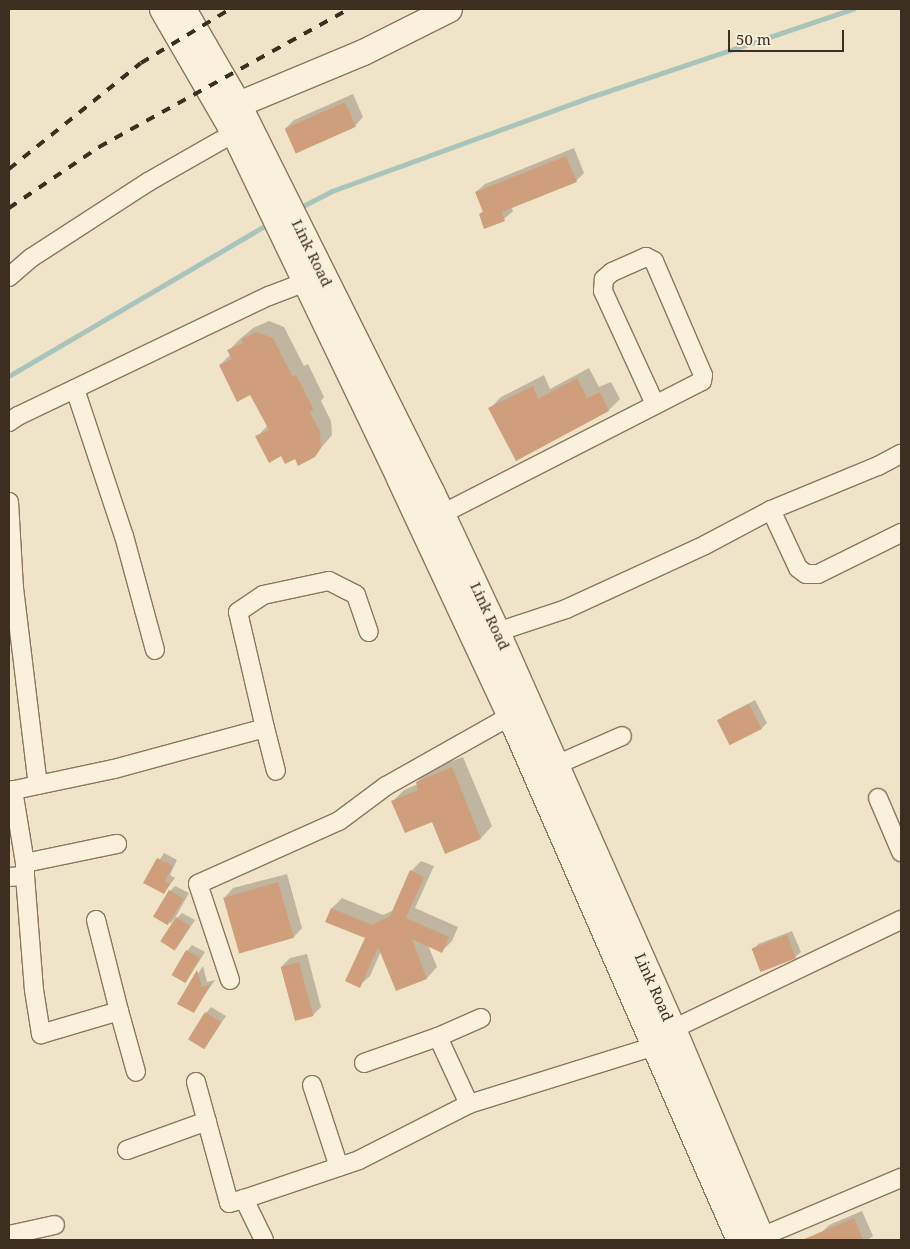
<!DOCTYPE html>
<html>
<head>
<meta charset="utf-8">
<style>
  body { margin:0 }
  #map { position:relative; width:910px; height:1249px; overflow:hidden; background:#f0e4c8; font-family:"Noto Serif",serif }
  div>[style] { position:absolute }
  [style*='--x'] { left:calc(var(--x)*1px); top:calc(var(--y)*1px); width:calc(var(--w)*1px); rotate:calc(var(--a)*1deg) }
  .shadow>* { inset:0; background:#0003 }
  .stream>* { height:4.5px; margin:-2.25px; padding:0 2.25px; transform-origin:2.25px; border-radius:2.25px; background:#a9c4bc }
  .building>* { inset:0; background:#cf9f7d; transform-origin:0 0 }
  .roads { filter:drop-shadow(1px 0 #8d765c) drop-shadow(-1px 0 #8d765c) drop-shadow(0 1px #8d765c) drop-shadow(0 -1px #8d765c) }
  .street>* { height:18px; margin:-9px; padding:0 9px; transform-origin:9px; border-radius:9px; background:#faf1dc }
  .secondary>* { height:25px; margin:-12.5px; padding:0 12.5px; transform-origin:12.5px; border-radius:12.5px; background:#faf1dc }
  .rail>* { height:4px; margin-top:-2px; transform-origin:0; background:repeating-linear-gradient(90deg,#3d2e20 0 9px,transparent 0 18px) }
  span { translate:-50% -50%; white-space:nowrap; text-align:center; line-height:1.15; -webkit-text-stroke:4px #f7eed8; paint-order:stroke }
  .street-label { font-size:15px; color:#3d2e20 }
  .frame { position:absolute; inset:0; border:10px solid #3d2e20; pointer-events:none }
  .scale { position:absolute; left:728px; top:30px; width:116px; height:22px; box-sizing:border-box; border:2px solid #3d2e20; border-top:0; padding-left:6px; font-size:15px; line-height:18px; white-space:nowrap; color:#3d2e20; -webkit-text-stroke:4px #f7eed8; paint-order:stroke }
</style>
</head>
<body>
<div id="map">
  <div class="shadow">
    <i style="clip-path:polygon(353px 94px,363px 117px,355px 126px,286px 128px,294px 120px)"></i>
    <i style="clip-path:polygon(574px 148px,584px 173px,576px 181px,511px 207px,513px 211px,504px 219px,480px 214px,484px 210px,476px 192px,485px 184px)"></i>
    <i style="clip-path:polygon(269px 321px,284px 327px,304px 366px,308px 364px,324px 397px,321px 401px,331px 421px,332px 435px,314px 456px,296px 457px,282px 454px,257px 437px,268px 425px,251px 394px,220px 365px,231px 354px,229px 350px,240px 339px,253px 328px)"></i>
    <i style="clip-path:polygon(589px 368px,599px 387px,611px 382px,620px 399px,609px 410px,490px 408px,501px 397px,544px 375px,550px 389px)"></i>
    <i style="clip-path:polygon(755px 700px,767px 723px,762px 728px,731px 744px,719px 721px,724px 716px)"></i>
    <i style="clip-path:polygon(463px 757px,492px 826px,481px 838px,445px 852px,432px 820px,393px 801px,404px 790px,418px 784px,417px 782px,428px 770px)"></i>
    <i style="clip-path:polygon(164px 853px,177px 860px,170px 875px,175px 878px,164px 893px,145px 883px)"></i>
    <i style="clip-path:polygon(421px 861px,434px 866px,415px 908px,458px 927px,452px 941px,442px 951px,428px 945px,437px 967px,427px 978px,396px 990px,381px 951px,370px 976px,359px 986px,366px 937px,327px 921px,332px 908px,342px 898px,383px 915px,394px 910px,411px 871px)"></i>
    <i style="clip-path:polygon(287px 874px,302px 928px,294px 937px,225px 897px,233px 888px)"></i>
    <i style="clip-path:polygon(175px 886px,189px 893px,175px 918px,170px 924px,170px 891px)"></i>
    <i style="clip-path:polygon(182px 913px,195px 920px,176px 949px,177px 918px)"></i>
    <i style="clip-path:polygon(792px 931px,801px 952px,795px 957px,753px 950px,758px 944px)"></i>
    <i style="clip-path:polygon(192px 945px,205px 952px,186px 982px,187px 951px)"></i>
    <i style="clip-path:polygon(307px 954px,321px 1007px,313px 1015px,295px 1020px,281px 967px,290px 958px)"></i>
    <i style="clip-path:polygon(203px 966px,207px 982px,215px 980px,193px 1012px,179px 1003px)"></i>
    <i style="clip-path:polygon(211px 1007px,226px 1016px,205px 1048px,206px 1013px)"></i>
    <i style="clip-path:polygon(862px 1211px,873px 1236px,868px 1240px,824px 1240px,821px 1233px,829px 1225px)"></i>
  </div>
  <div class="stream">
    <i style="--x:297;--y:209;--w:39;--a:-27"></i>
    <i style="--x:332;--y:191;--w:266;--a:-20"></i>
    <i style="--x:582;--y:100;--w:286;--a:-18.6"></i>
    <i style="--x:9;--y:376;--w:300;--a:-30.4"></i>
  </div>
  <div class="building">
    <i style="left:345px;top:102px;width:27px;height:66px;rotate:66deg"></i>
    <i style="clip-path:polygon(566px 156px,577px 182px,502px 212px,505px 221px,484px 229px,479px 214px,483px 212px,475px 192px)"></i>
    <i style="clip-path:polygon(257px 332px,273px 338px,292px 376px,296px 375px,314px 410px,310px 412px,320px 432px,321px 448px,315px 457px,298px 466px,295px 459px,285px 464px,281px 456px,269px 463px,255px 436px,269px 430px,250px 395px,237px 402px,219px 365px,232px 359px,227px 350px,243px 343px,241px 339px)"></i>
    <i style="clip-path:polygon(577px 378px,587px 398px,600px 392px,609px 411px,516px 461px,488px 408px,533px 386px,538px 399px)"></i>
    <i style="left:749px;top:704px;width:28px;height:36px;rotate:63deg"></i>
    <i style="clip-path:polygon(452px 767px,481px 839px,445px 854px,432px 822px,405px 833px,391px 801px,418px 790px,416px 782px)"></i>
    <i style="clip-path:polygon(157px 858px,173px 866px,165px 881px,170px 884px,164px 894px,143px 883px)"></i>
    <i style="clip-path:polygon(410px 870px,424px 877px,406px 918px,449px 937px,442px 953px,412px 939px,427px 979px,396px 991px,378px 947px,360px 988px,345px 981px,365px 938px,325px 922px,331px 908px,372px 925px,390px 916px)"></i>
    <i style="left:278px;top:882px;width:58px;height:57px;rotate:74deg"></i>
    <i style="left:169px;top:890px;width:17px;height:31px;rotate:31deg"></i>
    <i style="left:176px;top:917px;width:17px;height:29px;rotate:33deg"></i>
    <i style="left:787px;top:935px;width:25px;height:38px;rotate:69deg"></i>
    <i style="left:186px;top:950px;width:16px;height:29px;rotate:30deg"></i>
    <i style="left:299px;top:962px;width:56px;height:19px;rotate:75deg"></i>
    <i style="clip-path:polygon(197px 970px,202px 987px,211px 984px,194px 1013px,177px 1004px)"></i>
    <i style="left:205px;top:1012px;width:19px;height:32px;rotate:32deg"></i>
    <i style="clip-path:polygon(854px 1218px,863px 1240px,802px 1240px)"></i>
  </div>
  <div class="roads">
    <div class="street">
      <i style="--x:9;--y:277;--w:29;--a:-41"></i>
      <i style="--x:31;--y:258;--w:140;--a:-33"></i>
      <i style="--x:148;--y:182;--w:99;--a:-29.7"></i>
      <i style="--x:75;--y:389;--w:155;--a:71.6"></i>
      <i style="--x:124;--y:536;--w:118;--a:74.8"></i>
      <i style="--x:9;--y:422;--w:11;--a:-34"></i>
      <i style="--x:18;--y:416;--w:278;--a:-25.6"></i>
      <i style="--x:269;--y:296;--w:39;--a:-21"></i>
      <i style="--x:9;--y:502;--w:86;--a:86.7"></i>
      <i style="--x:14;--y:588;--w:198;--a:83.1"></i>
      <i style="--x:38;--y:785;--w:30;--a:168"></i>
      <i style="--x:771;--y:510;--w:64;--a:65"></i>
      <i style="--x:798;--y:568;--w:10;--a:37"></i>
      <i style="--x:806;--y:574;--w:12;--a:0"></i>
      <i style="--x:818;--y:574;--w:93;--a:-26.3"></i>
      <i style="--x:442;--y:514;--w:292;--a:-27.1"></i>
      <i style="--x:702;--y:381;--w:6;--a:-81"></i>
      <i style="--x:703;--y:375;--w:124;--a:-113.3"></i>
      <i style="--x:654;--y:261;--w:9;--a:-153"></i>
      <i style="--x:646;--y:257;--w:37;--a:156"></i>
      <i style="--x:612;--y:272;--w:11;--a:139"></i>
      <i style="--x:604;--y:279;--w:12;--a:95"></i>
      <i style="--x:603;--y:291;--w:124;--a:65.3"></i>
      <i style="--x:497;--y:632;--w:73;--a:-18.4"></i>
      <i style="--x:566;--y:609;--w:153;--a:-24.7"></i>
      <i style="--x:705;--y:545;--w:75;--a:-27.9"></i>
      <i style="--x:771;--y:510;--w:116;--a:-22.4"></i>
      <i style="--x:878;--y:466;--w:26;--a:-28"></i>
      <i style="--x:265;--y:728;--w:119;--a:-103.1"></i>
      <i style="--x:238;--y:612;--w:30;--a:-34"></i>
      <i style="--x:263;--y:595;--w:67;--a:-12"></i>
      <i style="--x:329;--y:581;--w:30;--a:27"></i>
      <i style="--x:356;--y:595;--w:39;--a:71"></i>
      <i style="--x:556;--y:765;--w:72;--a:-23.7"></i>
      <i style="--x:38;--y:785;--w:78;--a:-11.9"></i>
      <i style="--x:114;--y:769;--w:156;--a:-15.2"></i>
      <i style="--x:265;--y:728;--w:44;--a:75.7"></i>
      <i style="--x:13;--y:790;--w:74;--a:80.7"></i>
      <i style="--x:878;--y:798;--w:59;--a:66.9"></i>
      <i style="--x:25;--y:876;--w:13;--a:-90"></i>
      <i style="--x:25;--y:863;--w:94;--a:-11.7"></i>
      <i style="--x:9;--y:877;--w:16;--a:-4"></i>
      <i style="--x:25;--y:876;--w:114;--a:85.5"></i>
      <i style="--x:34;--y:990;--w:45;--a:81"></i>
      <i style="--x:41;--y:1034;--w:81;--a:-16.4"></i>
      <i style="--x:119;--y:1011;--w:63;--a:74.4"></i>
      <i style="--x:96;--y:920;--w:94;--a:75.8"></i>
      <i style="--x:230;--y:980;--w:101;--a:-108.4"></i>
      <i style="--x:198;--y:884;--w:154;--a:-24.1"></i>
      <i style="--x:339;--y:821;--w:59;--a:-36.7"></i>
      <i style="--x:386;--y:786;--w:142;--a:-29.4"></i>
      <i style="--x:438;--y:1037;--w:47;--a:-23.8"></i>
      <i style="--x:364;--y:1063;--w:78;--a:-19.4"></i>
      <i style="--x:438;--y:1037;--w:74;--a:65.2"></i>
      <i style="--x:196;--y:1082;--w:125;--a:74.7"></i>
      <i style="--x:229;--y:1203;--w:16;--a:-15"></i>
      <i style="--x:312;--y:1085;--w:86;--a:71.8"></i>
      <i style="--x:127;--y:1150;--w:85;--a:-19.9"></i>
      <i style="--x:9;--y:1235;--w:47;--a:-12.3"></i>
      <i style="--x:761;--y:1237;--w:152;--a:-22.9"></i>
      <i style="--x:264;--y:1240;--w:46;--a:-116"></i>
      <i style="--x:244;--y:1199;--w:121;--a:-18.7"></i>
      <i style="--x:359;--y:1160;--w:123;--a:-27"></i>
      <i style="--x:469;--y:1104;--w:195;--a:-17.3"></i>
      <i style="--x:655;--y:1046;--w:25;--a:-43"></i>
      <i style="--x:673;--y:1029;--w:253;--a:-25.6"></i>
    </div>
    <div class="secondary">
      <i style="--x:162;--y:9;--w:143;--a:59.9"></i>
      <i style="--x:234;--y:133;--w:382;--a:64.4"></i>
      <i style="--x:399;--y:478;--w:263;--a:65"></i>
      <i style="--x:510;--y:716;--w:572;--a:66.39"></i>
      <i style="--x:183;--y:9;--w:110;--a:59.9"></i>
      <i style="--x:238;--y:104;--w:435;--a:63.5"></i>
      <i style="--x:432;--y:493;--w:153;--a:64.9"></i>
      <i style="--x:497;--y:632;--w:434;--a:66.1"></i>
      <i style="--x:673;--y:1029;--w:229;--a:67.1"></i>
      <i style="--x:238;--y:104;--w:135;--a:-22.6"></i>
      <i style="--x:363;--y:52;--w:96;--a:-26.6"></i>
    </div>
  </div>
  <div class="rail">
    <i style="--x:9;--y:169;--w:169;--a:-38.8"></i>
    <i style="--x:141;--y:63;--w:104;--a:-31.2"></i>
    <i style="--x:9;--y:208;--w:109;--a:-34.1"></i>
    <i style="--x:99;--y:147;--w:286;--a:-28.9"></i>
  </div>
  <div class="street-label">
    <span style="left:312px;top:253px;rotate:64deg">Link Road</span>
    <span style="left:490px;top:616px;rotate:65deg">Link Road</span>
    <span style="left:654px;top:987px;rotate:66deg">Link Road</span>
  </div>
  <div class="frame"></div>
  <div class="scale">50 m</div>
</div>
</body>
</html>
